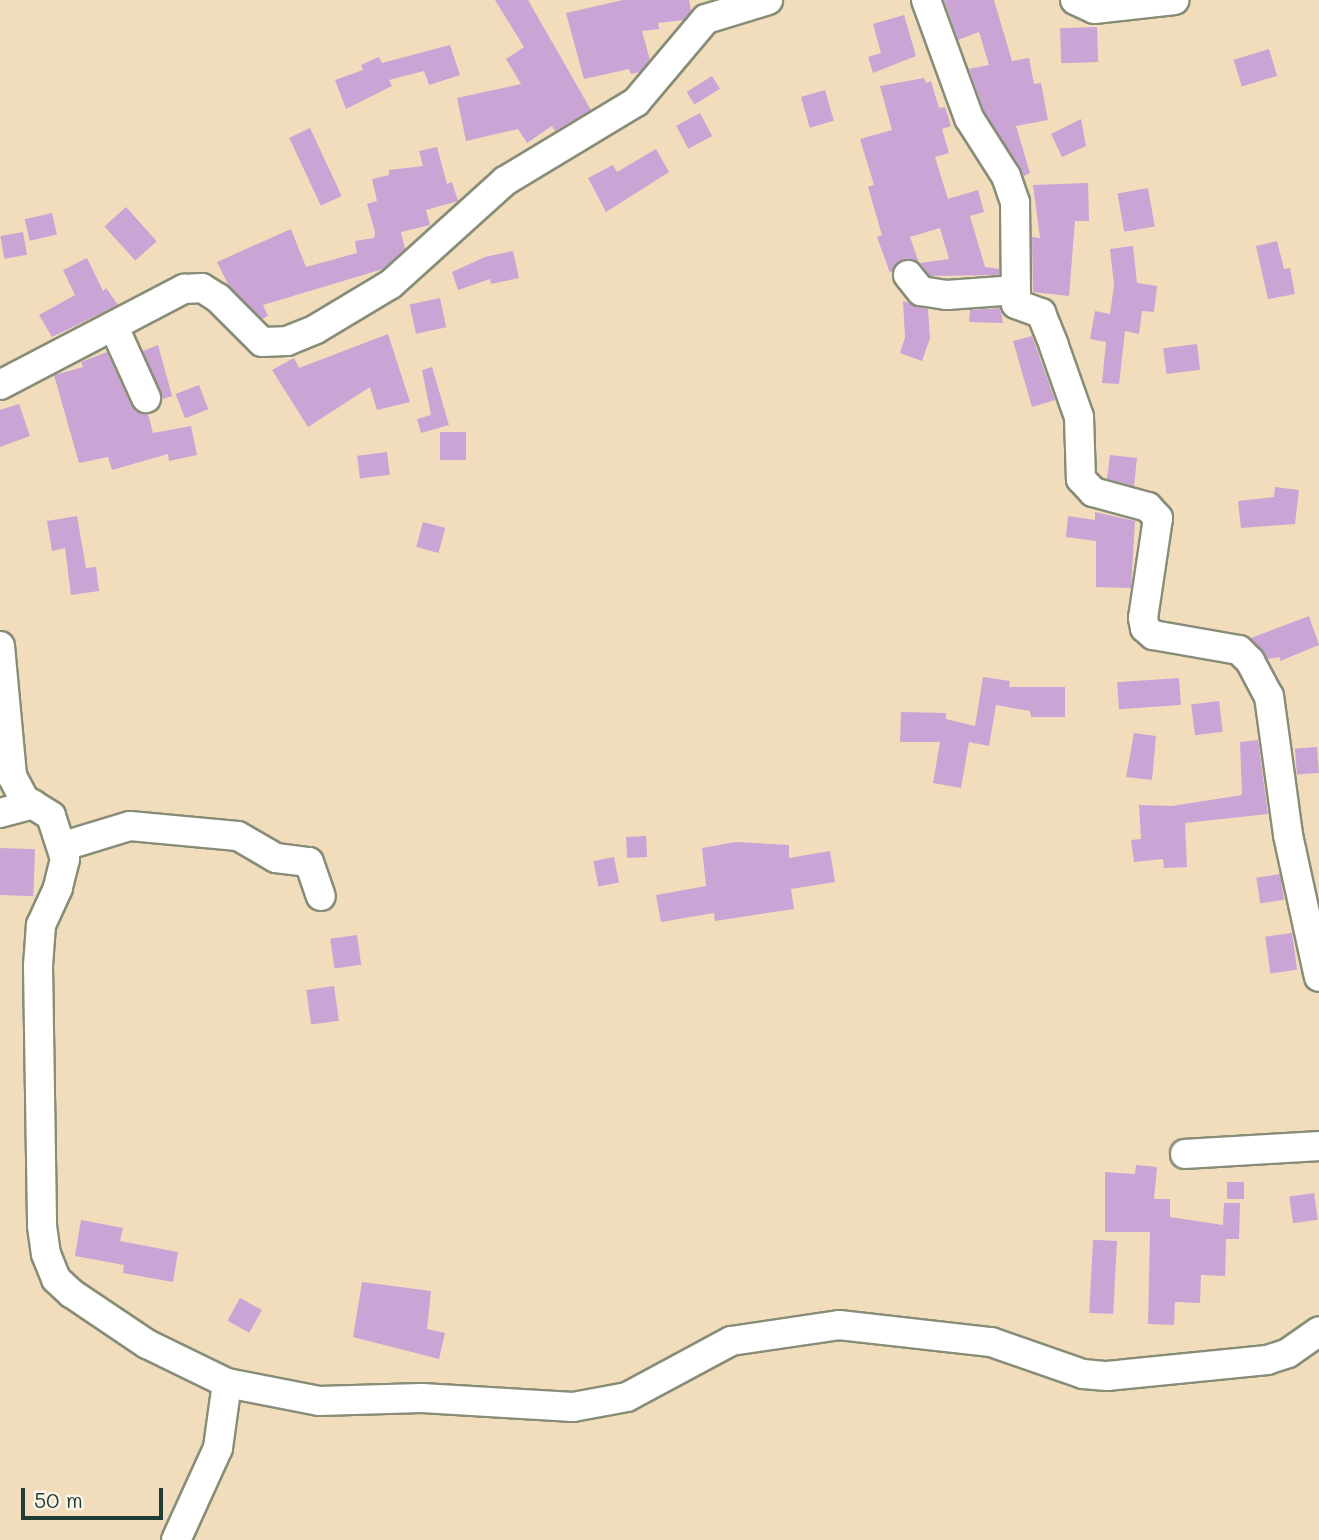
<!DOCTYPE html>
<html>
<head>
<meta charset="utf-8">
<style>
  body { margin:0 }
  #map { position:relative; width:1319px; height:1540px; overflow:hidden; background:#f1ddbc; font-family:Mali,sans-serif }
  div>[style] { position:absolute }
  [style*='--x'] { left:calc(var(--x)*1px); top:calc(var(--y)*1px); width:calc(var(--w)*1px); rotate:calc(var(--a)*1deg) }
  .building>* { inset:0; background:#caa4d5; transform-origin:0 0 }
  .roads { filter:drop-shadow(2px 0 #888d78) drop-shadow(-2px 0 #888d78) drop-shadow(0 2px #888d78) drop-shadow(0 -2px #888d78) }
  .minor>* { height:28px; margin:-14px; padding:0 14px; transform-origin:14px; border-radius:14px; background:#fff }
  span { translate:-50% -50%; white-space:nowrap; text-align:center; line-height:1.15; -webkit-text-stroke:6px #fcf5e5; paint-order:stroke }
  .scale { position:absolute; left:21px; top:1488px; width:142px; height:32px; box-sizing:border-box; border:4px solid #1f3d34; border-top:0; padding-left:9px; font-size:21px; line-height:24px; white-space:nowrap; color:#1f3d34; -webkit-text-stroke:5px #fcf5e5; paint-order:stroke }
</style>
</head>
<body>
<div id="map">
  <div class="building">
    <i style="clip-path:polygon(495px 0,528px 0,591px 110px,555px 131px,552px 126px,527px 143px,518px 129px,466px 141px,457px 98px,521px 84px,506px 59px,524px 47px)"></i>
    <i style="clip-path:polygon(623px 0,689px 0,691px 11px,684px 20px,658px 23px,659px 29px,642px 31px,650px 60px,640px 72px,631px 74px,629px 69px,584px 79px,566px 13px)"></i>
    <i style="clip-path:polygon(944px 0,994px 0,1012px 61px,1029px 58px,1034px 84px,1041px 83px,1048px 120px,1016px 126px,1030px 173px,1024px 176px,984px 111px,969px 69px,989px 65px,979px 32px,958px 40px)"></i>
    <i style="clip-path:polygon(904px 15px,916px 56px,873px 73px,868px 57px,881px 53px,873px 24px)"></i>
    <i style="left:1097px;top:27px;width:35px;height:37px;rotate:88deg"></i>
    <i style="clip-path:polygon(450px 45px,460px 75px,429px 85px,424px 71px,389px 80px,392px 86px,346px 109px,335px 80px,363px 70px,361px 65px,379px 57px,382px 63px)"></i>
    <i style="left:1269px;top:49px;width:28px;height:37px;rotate:73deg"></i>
    <i style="left:712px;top:76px;width:15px;height:30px;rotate:58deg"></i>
    <i style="clip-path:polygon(924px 78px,926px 83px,931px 81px,939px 108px,945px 107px,951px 126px,942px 129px,949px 153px,935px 157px,948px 199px,978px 190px,984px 212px,970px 216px,985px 267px,999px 269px,999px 275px,930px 276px,920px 263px,949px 259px,940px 228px,910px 237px,919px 263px,905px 259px,890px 273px,877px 237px,882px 235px,868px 187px,874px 185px,860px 139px,892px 130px,880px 86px)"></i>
    <i style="left:825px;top:90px;width:32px;height:25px;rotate:74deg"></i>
    <i style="left:700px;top:113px;width:26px;height:27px;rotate:62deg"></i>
    <i style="clip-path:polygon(1081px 119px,1086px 146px,1062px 157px,1051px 134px)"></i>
    <i style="left:310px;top:128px;width:75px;height:23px;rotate:65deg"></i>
    <i style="clip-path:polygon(437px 147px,447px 184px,452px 182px,458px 201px,426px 210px,430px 225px,401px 232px,405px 249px,383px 269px,263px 305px,268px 316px,262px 319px,229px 286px,217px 262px,291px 229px,306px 267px,357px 253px,355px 241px,374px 238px,375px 232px,367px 204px,377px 201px,372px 179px,389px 175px,389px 170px,423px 166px,419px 151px)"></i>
    <i style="clip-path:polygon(656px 149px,669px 172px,606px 212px,588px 178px,613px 165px,617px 172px)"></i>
    <i style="clip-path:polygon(1088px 183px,1089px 221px,1075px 221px,1069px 296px,1033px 292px,1032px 237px,1040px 238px,1033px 185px)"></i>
    <i style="left:1148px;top:188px;width:39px;height:31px;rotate:80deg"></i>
    <i style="left:126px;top:207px;width:46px;height:29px;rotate:48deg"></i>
    <i style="left:52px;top:213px;width:22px;height:28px;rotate:77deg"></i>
    <i style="left:23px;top:232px;width:23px;height:23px;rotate:80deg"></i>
    <i style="clip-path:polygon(1277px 241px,1284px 269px,1290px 268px,1295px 294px,1268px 299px,1256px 246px)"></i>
    <i style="clip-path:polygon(1133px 246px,1137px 283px,1157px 286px,1154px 312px,1142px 311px,1139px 334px,1125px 331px,1119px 384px,1102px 383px,1106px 342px,1090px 339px,1095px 311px,1110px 314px,1114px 285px,1110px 249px)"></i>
    <i style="clip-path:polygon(513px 251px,519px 278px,491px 284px,490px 279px,458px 290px,452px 272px,485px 257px)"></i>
    <i style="clip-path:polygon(87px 258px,103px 291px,106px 288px,118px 305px,52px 337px,39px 315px,75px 295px,63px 270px)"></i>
    <i style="left:440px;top:298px;width:30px;height:31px;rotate:78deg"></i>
    <i style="clip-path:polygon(903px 301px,928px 309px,930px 338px,922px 361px,900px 353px,905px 337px)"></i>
    <i style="clip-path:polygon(1000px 308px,1003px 323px,969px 322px,970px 310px)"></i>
    <i style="clip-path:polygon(388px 334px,410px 402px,377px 410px,370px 387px,308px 427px,272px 370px,294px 358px,299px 368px)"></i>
    <i style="clip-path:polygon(1032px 336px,1055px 400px,1032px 407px,1013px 341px)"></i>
    <i style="left:1197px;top:344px;width:26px;height:34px;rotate:83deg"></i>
    <i style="clip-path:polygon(158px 345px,172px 396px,163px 399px,143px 351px)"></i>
    <i style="clip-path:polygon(107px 352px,131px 405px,148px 414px,153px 433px,191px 426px,197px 455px,169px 461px,168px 454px,112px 470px,108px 457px,79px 463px,54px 375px,83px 367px,81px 362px)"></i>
    <i style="clip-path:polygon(432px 367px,449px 425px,421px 433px,417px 419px,431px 415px,422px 370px)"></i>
    <i style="left:199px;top:385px;width:26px;height:25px;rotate:69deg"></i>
    <i style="clip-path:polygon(19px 404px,30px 436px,0 447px,0 410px)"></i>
    <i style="left:466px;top:432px;width:28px;height:26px;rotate:90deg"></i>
    <i style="left:387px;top:452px;width:23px;height:30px;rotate:83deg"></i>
    <i style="clip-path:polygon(1110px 455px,1137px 458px,1134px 486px,1107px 479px)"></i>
    <i style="clip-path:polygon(1275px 487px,1299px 490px,1295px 524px,1241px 528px,1238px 501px,1274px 497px)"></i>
    <i style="clip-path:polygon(1095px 512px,1135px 521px,1131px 588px,1096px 587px,1096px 541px,1066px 537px,1068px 516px,1095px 520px)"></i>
    <i style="clip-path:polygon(77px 516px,86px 568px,96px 567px,99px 591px,71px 595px,65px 548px,52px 551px,47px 521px)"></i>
    <i style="left:423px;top:522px;width:23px;height:26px;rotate:15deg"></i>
    <i style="clip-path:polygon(1309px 616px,1319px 645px,1280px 661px,1280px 657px,1268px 659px,1251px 638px)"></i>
    <i style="clip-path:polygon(983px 677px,1010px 681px,1009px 687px,1065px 687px,1065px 717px,1031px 717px,1030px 711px,996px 705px,989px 746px,969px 742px,961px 788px,933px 783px,940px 742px,900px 742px,901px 712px,946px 713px,946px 719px,975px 726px)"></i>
    <i style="left:1179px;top:678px;width:27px;height:62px;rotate:86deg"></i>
    <i style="left:1219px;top:701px;width:31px;height:28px;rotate:83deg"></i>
    <i style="clip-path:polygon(1134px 733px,1156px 736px,1152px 780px,1126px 777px)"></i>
    <i style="clip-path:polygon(1258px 740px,1268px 814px,1185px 823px,1187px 867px,1164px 868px,1163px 859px,1134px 862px,1131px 840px,1141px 839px,1139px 805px,1172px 806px,1242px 795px,1240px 742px)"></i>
    <i style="left:1317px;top:747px;width:26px;height:22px;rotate:86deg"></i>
    <i style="left:646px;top:836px;width:21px;height:20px;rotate:87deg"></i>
    <i style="clip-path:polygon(736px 842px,789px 845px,789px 858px,830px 851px,835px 882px,791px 889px,794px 909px,715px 921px,714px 913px,661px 922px,656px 895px,706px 886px,702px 848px)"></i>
    <i style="left:0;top:848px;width:35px;height:47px;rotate:2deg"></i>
    <i style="left:614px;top:857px;width:26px;height:21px;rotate:79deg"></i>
    <i style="left:1280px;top:874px;width:26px;height:24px;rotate:81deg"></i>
    <i style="left:1292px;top:933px;width:37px;height:27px;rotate:82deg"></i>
    <i style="left:357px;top:935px;width:30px;height:27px;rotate:82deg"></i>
    <i style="left:334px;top:986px;width:35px;height:28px;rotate:82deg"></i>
    <i style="clip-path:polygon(1136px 1165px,1157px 1167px,1154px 1199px,1170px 1199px,1170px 1217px,1223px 1225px,1224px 1203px,1240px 1203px,1239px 1239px,1226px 1239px,1225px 1276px,1201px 1275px,1200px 1303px,1175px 1302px,1174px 1325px,1148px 1324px,1150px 1232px,1105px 1232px,1105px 1172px,1135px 1174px)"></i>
    <i style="left:1227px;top:1182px;width:17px;height:17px"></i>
    <i style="left:1314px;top:1193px;width:27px;height:25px;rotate:82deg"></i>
    <i style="clip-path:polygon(81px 1220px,123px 1228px,120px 1241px,178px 1252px,173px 1282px,123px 1273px,124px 1265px,75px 1256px)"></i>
    <i style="left:1117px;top:1241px;width:73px;height:24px;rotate:93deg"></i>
    <i style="clip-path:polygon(362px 1282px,431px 1291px,427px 1329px,445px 1333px,439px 1359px,353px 1337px)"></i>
    <i style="left:240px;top:1298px;width:25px;height:26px;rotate:29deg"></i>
  </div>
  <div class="roads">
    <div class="minor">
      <i style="--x:926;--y:0;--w:126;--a:70"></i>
      <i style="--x:969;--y:118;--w:69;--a:57.5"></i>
      <i style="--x:1006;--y:176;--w:28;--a:71"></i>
      <i style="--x:1015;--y:202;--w:102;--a:89.4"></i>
      <i style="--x:1016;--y:304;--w:27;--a:20"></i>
      <i style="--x:1041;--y:313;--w:35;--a:68"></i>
      <i style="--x:1054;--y:346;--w:75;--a:70.6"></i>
      <i style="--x:1079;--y:417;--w:62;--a:88.2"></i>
      <i style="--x:1081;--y:479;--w:18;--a:47"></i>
      <i style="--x:1093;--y:492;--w:57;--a:15.3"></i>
      <i style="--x:1148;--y:507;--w:15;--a:48"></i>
      <i style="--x:1158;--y:518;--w:101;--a:98.5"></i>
      <i style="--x:1143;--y:618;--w:10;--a:79"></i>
      <i style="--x:1145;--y:628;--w:11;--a:41"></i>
      <i style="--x:1153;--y:635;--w:87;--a:9.9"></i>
      <i style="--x:1239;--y:650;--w:16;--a:45"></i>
      <i style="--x:1250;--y:661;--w:40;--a:62"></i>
      <i style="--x:1269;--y:696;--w:140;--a:82.2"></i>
      <i style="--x:1288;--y:835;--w:145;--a:77.7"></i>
      <i style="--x:1075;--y:0;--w:21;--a:25"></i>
      <i style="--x:1094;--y:9;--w:81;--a:-6.4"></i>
      <i style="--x:908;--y:275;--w:21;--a:51"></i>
      <i style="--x:921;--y:291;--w:26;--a:9"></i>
      <i style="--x:947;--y:295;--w:69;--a:-4.1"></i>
      <i style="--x:114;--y:327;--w:78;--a:65.7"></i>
      <i style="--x:0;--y:385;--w:208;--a:-27.6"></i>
      <i style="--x:184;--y:289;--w:18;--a:-3"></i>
      <i style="--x:202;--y:288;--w:19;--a:32"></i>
      <i style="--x:218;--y:298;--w:62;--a:45"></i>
      <i style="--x:262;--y:342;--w:25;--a:-2"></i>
      <i style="--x:287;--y:341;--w:31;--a:-22"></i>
      <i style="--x:316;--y:329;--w:87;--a:-31"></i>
      <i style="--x:391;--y:284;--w:154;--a:-42.1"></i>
      <i style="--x:505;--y:181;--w:153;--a:-31.1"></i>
      <i style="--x:636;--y:102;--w:109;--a:-49.9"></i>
      <i style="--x:706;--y:19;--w:65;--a:-17"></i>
      <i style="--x:0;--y:646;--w:131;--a:84.7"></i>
      <i style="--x:12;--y:776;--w:26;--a:62"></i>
      <i style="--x:24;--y:799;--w:32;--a:32"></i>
      <i style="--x:51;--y:816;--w:45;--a:72"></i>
      <i style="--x:65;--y:859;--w:30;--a:104"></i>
      <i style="--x:58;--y:888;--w:41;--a:114.7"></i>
      <i style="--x:41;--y:925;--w:41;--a:94.2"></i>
      <i style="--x:38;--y:966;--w:260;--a:89.1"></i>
      <i style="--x:42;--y:1226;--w:28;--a:82"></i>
      <i style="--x:46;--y:1254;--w:27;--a:68"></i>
      <i style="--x:56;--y:1279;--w:21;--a:43"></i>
      <i style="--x:71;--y:1293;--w:92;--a:33.9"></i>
      <i style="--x:147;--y:1344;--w:89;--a:26"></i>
      <i style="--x:227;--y:1383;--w:66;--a:97.9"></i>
      <i style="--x:218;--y:1448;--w:101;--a:114.5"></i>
      <i style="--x:0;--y:813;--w:34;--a:-15"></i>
      <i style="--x:64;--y:846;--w:69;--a:-16.9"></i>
      <i style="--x:130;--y:826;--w:108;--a:5.3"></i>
      <i style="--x:238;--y:836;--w:44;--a:30.1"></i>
      <i style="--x:276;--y:858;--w:33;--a:7"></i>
      <i style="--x:309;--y:862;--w:36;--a:71"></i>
      <i style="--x:1185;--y:1154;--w:134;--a:-3.4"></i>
      <i style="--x:227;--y:1383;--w:94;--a:11.1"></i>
      <i style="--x:319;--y:1401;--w:103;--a:-1.7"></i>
      <i style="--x:422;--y:1398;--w:151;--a:3.4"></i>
      <i style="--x:573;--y:1407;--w:55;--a:-10.5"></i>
      <i style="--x:627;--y:1397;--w:118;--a:-28.3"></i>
      <i style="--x:731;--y:1341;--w:109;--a:-8.4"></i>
      <i style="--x:839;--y:1325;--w:153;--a:6.4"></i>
      <i style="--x:991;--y:1342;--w:97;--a:19.2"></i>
      <i style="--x:1083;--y:1374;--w:24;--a:5"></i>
      <i style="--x:1107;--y:1376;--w:161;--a:-5.7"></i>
      <i style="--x:1267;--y:1360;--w:22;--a:-18"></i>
      <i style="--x:1288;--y:1353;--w:38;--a:-35"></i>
    </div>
  </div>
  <div class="scale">50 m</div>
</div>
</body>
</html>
